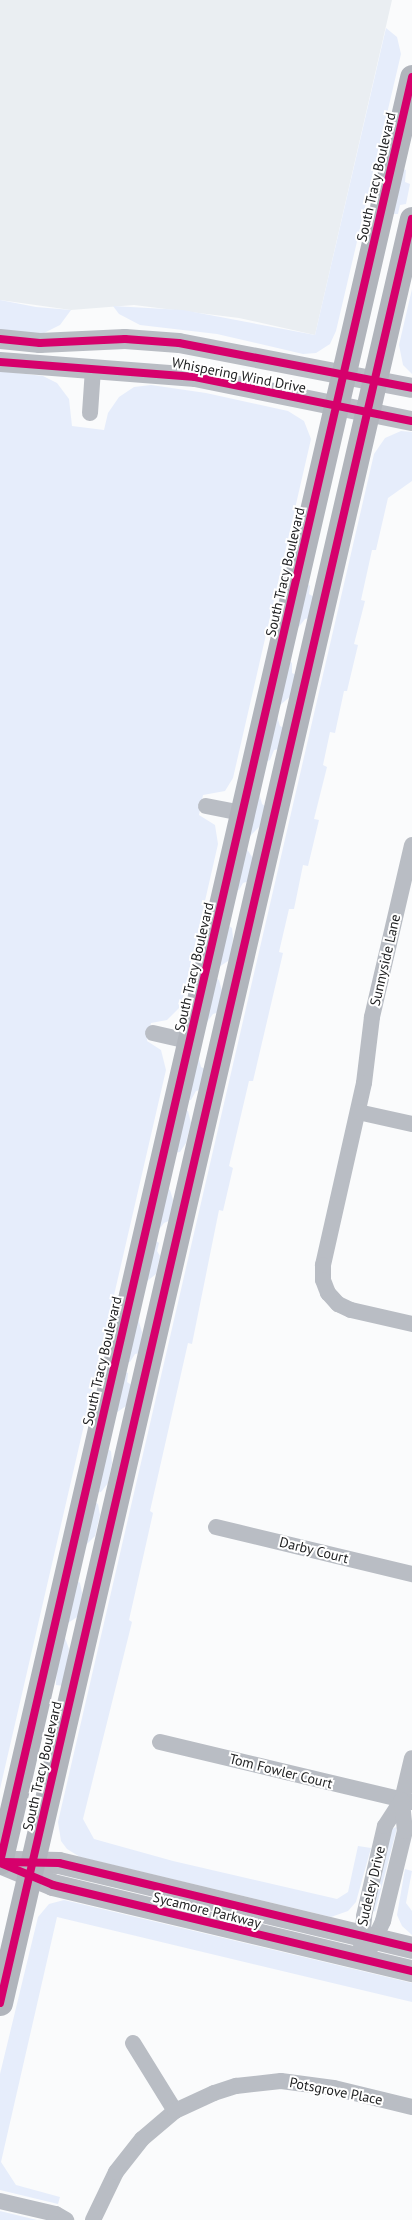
<!DOCTYPE html>
<html>
<head>
<meta charset="utf-8">
<style>
  body { margin:0 }
  #map { position:relative; width:412px; height:2220px; overflow:hidden; background:#fafbfc; font-family:"PT Sans",sans-serif }
  div>[style] { position:absolute }
  [style*='--x'] { left:calc(var(--x)*1px); top:calc(var(--y)*1px); width:calc(var(--w)*1px); rotate:calc(var(--a)*1deg) }
  .built>* { inset:0; background:#eaeef2 }
  .green>* { inset:0; background:#e6edfb }
  .minor>* { height:16px; margin:-8px; padding:0 8px; transform-origin:8px; border-radius:8px; background:#b9bdc4 }
  .tertiary>* { height:20px; margin:-10px; padding:0 10px; transform-origin:10px; border-radius:10px; background:#b9bdc4 }
  .secondary>* { height:22px; margin:-11px; padding:0 11px; transform-origin:11px; border-radius:11px; background:#b9bcc3 }
  .primary>* { height:25px; margin:-12.5px; padding:0 12.5px; transform-origin:12.5px; border-radius:12.5px; background:#b1b5bc }
  .cycleway>* { height:8px; margin:-4px; padding:0 4px; transform-origin:4px; border-radius:4px; background:#d6006c }
  span { translate:-50% -50%; white-space:nowrap; text-align:center; line-height:1.15; -webkit-text-stroke:4px #fff; paint-order:stroke }
  .street-label { font-size:14px; color:#212223 }
</style>
</head>
<body>
<div id="map">
  <div class="built">
    <i style="clip-path:polygon(0 0,392px 0,315px 335px,239px 318px,134px 305px,71px 310px,0 300px)"></i>
  </div>
  <div class="green">
    <i style="clip-path:polygon(386px 28px,397px 37px,401px 54px,336px 331px,330px 344px,316px 353px,303px 354px,217px 334px,140px 325px,119px 314px,113px 306px,183px 310px,315px 335px)"></i>
    <i style="clip-path:polygon(401px 168px,406px 170px,405px 182px,410px 184px,406px 204px,400px 205px,398px 214px,393px 214px)"></i>
    <i style="clip-path:polygon(412px 289px,412px 374px,403px 365px,399px 345px)"></i>
    <i style="clip-path:polygon(0 300px,36px 307px,71px 310px,60px 325px,42px 334px,0 331px)"></i>
    <i style="clip-path:polygon(0 371px,43px 376px,57px 383px,69px 399px,72px 426px,104px 430px,108px 413px,119px 397px,134px 387px,151px 385px,206px 393px,288px 411px,304px 421px,311px 439px,233px 778px,225px 791px,203px 795px,199px 815px,215px 825px,218px 844px,181px 1006px,167px 1020px,151px 1023px,147px 1041px,161px 1050px,166px 1070px,0 1789px)"></i>
    <i style="clip-path:polygon(401px 431px,412px 432px,412px 481px,388px 498px,376px 550px,372px 550px,361px 600px,365px 601px,354px 644px,358px 645px,347px 691px,344px 691px,335px 733px,330px 732px,323px 765px,327px 767px,314px 819px,319px 820px,308px 866px,303px 865px,294px 909px,289px 909px,279px 952px,283px 953px,253px 1081px,249px 1081px,229px 1166px,233px 1168px,223px 1211px,219px 1210px,192px 1344px,188px 1343px,150px 1511px,153px 1513px,129px 1620px,132px 1622px,83px 1819px,94px 1839px,173px 1861px,337px 1899px,348px 1892px,358px 1846px,371px 1848px,356px 1902px,348px 1911px,331px 1917px,80px 1857px,67px 1849px,61px 1841px,58px 1822px,374px 454px,385px 438px)"></i>
    <i style="clip-path:polygon(307px 583px,310px 586px,309px 594px,314px 597px,309px 618px,305px 619px,298px 628px,295px 627px)"></i>
    <i style="clip-path:polygon(288px 660px,292px 663px,292px 673px,296px 675px,292px 695px,279px 706px)"></i>
    <i style="clip-path:polygon(277px 716px,280px 726px,284px 728px,279px 749px,274px 750px,270px 760px,264px 762px)"></i>
    <i style="clip-path:polygon(259px 793px,262px 804px,266px 807px,259px 827px,249px 837px)"></i>
    <i style="clip-path:polygon(245px 846px,254px 860px,249px 881px,243px 883px,239px 890px,234px 890px)"></i>
    <i style="clip-path:polygon(226px 924px,232px 928px,233px 938px,231px 959px,219px 967px)"></i>
    <i style="clip-path:polygon(214px 977px,219px 980px,222px 991px,219px 1012px,213px 1014px,207px 1022px)"></i>
    <i style="clip-path:polygon(198px 1056px,201px 1067px,205px 1069px,200px 1090px,196px 1091px,191px 1100px,186px 1100px)"></i>
    <i style="clip-path:polygon(184px 1108px,188px 1111px,191px 1123px,186px 1143px,180px 1152px,173px 1153px)"></i>
    <i style="clip-path:polygon(165px 1187px,170px 1190px,173px 1200px,171px 1220px,164px 1223px,158px 1231px)"></i>
    <i style="clip-path:polygon(153px 1239px,159px 1243px,157px 1251px,160px 1256px,156px 1274px,146px 1282px)"></i>
    <i style="clip-path:polygon(138px 1319px,142px 1332px,140px 1353px,135px 1354px,130px 1362px,125px 1362px)"></i>
    <i style="clip-path:polygon(123px 1371px,128px 1373px,127px 1382px,133px 1386px,126px 1406px,113px 1415px)"></i>
    <i style="clip-path:polygon(105px 1448px,111px 1451px,112px 1463px,108px 1483px,101px 1492px,95px 1493px)"></i>
    <i style="clip-path:polygon(93px 1501px,98px 1504px,100px 1515px,95px 1536px,86px 1545px)"></i>
    <i style="clip-path:polygon(75px 1579px,80px 1583px,82px 1593px,80px 1615px,68px 1623px)"></i>
    <i style="clip-path:polygon(64px 1635px,69px 1649px,64px 1686px,56px 1685px,57px 1660px)"></i>
    <i style="clip-path:polygon(396px 1827px,397px 1828px,375px 1912px,373px 1909px,392px 1829px)"></i>
    <i style="clip-path:polygon(405px 1869px,412px 1871px,406px 1903px,412px 1911px,412px 1935px,402px 1926px,397px 1915px)"></i>
    <i style="clip-path:polygon(64px 1900px,412px 1983px,412px 2002px,57px 1917px,1px 2162px,16px 2185px,60px 2197px,58px 2204px,0 2190px,0 2074px,38px 1917px,49px 1904px)"></i>
    <i style="clip-path:polygon(0 2211px,37px 2220px,0 2220px)"></i>
  </div>
  <div class="minor">
    <i style="--x:90;--y:413;--w:44;--a:-86.1"></i>
    <i style="--x:206;--y:806;--w:37;--a:11"></i>
    <i style="--x:412;--y:845;--w:177;--a:103.1"></i>
    <i style="--x:372;--y:1017;--w:66;--a:96.9"></i>
    <i style="--x:364;--y:1083;--w:187;--a:102.7"></i>
    <i style="--x:323;--y:1265;--w:15;--a:90"></i>
    <i style="--x:323;--y:1280;--w:14;--a:69"></i>
    <i style="--x:328;--y:1293;--w:15;--a:48"></i>
    <i style="--x:338;--y:1304;--w:14;--a:25"></i>
    <i style="--x:351;--y:1310;--w:63;--a:12.9"></i>
    <i style="--x:153;--y:1033;--w:37;--a:13"></i>
    <i style="--x:358;--y:1112;--w:55;--a:12.5"></i>
    <i style="--x:216;--y:1527;--w:202;--a:13.5"></i>
    <i style="--x:160;--y:1742;--w:259;--a:13.4"></i>
    <i style="--x:361;--y:1947;--w:31;--a:-84"></i>
    <i style="--x:364;--y:1916;--w:92;--a:-76.9"></i>
    <i style="--x:385;--y:1826;--w:31;--a:-57"></i>
    <i style="--x:402;--y:1800;--w:43;--a:-76.6"></i>
    <i style="--x:371;--y:1947;--w:29;--a:-65"></i>
    <i style="--x:383;--y:1921;--w:93;--a:-76.3"></i>
    <i style="--x:405;--y:1831;--w:31;--a:-96"></i>
    <i style="--x:133;--y:2043;--w:80;--a:58.3"></i>
    <i style="--x:0;--y:2201;--w:57;--a:13.1"></i>
    <i style="--x:56;--y:2214;--w:12;--a:31"></i>
    <i style="--x:93;--y:2220;--w:53;--a:-64.4"></i>
    <i style="--x:116;--y:2172;--w:42;--a:-51.8"></i>
    <i style="--x:142;--y:2139;--w:43;--a:-40.3"></i>
    <i style="--x:175;--y:2111;--w:43;--a:-24.8"></i>
    <i style="--x:214;--y:2093;--w:23;--a:-18"></i>
    <i style="--x:236;--y:2086;--w:45;--a:-6.3"></i>
    <i style="--x:281;--y:2081;--w:53;--a:7.5"></i>
    <i style="--x:334;--y:2088;--w:80;--a:13.7"></i>
  </div>
  <div class="tertiary">
    <i style="--x:0;--y:339;--w:40;--a:5.7"></i>
    <i style="--x:40;--y:343;--w:85;--a:-2.7"></i>
    <i style="--x:125;--y:339;--w:54;--a:4.2"></i>
    <i style="--x:179;--y:343;--w:237;--a:10.9"></i>
    <i style="--x:0;--y:362;--w:196;--a:4.4"></i>
    <i style="--x:195;--y:377;--w:221;--a:11.5"></i>
  </div>
  <div class="secondary">
    <i style="--x:16;--y:1862;--w:43;--a:1.3"></i>
    <i style="--x:59;--y:1863;--w:363;--a:13.5"></i>
    <i style="--x:0;--y:1863;--w:57;--a:22.5"></i>
    <i style="--x:53;--y:1885;--w:369;--a:13.5"></i>
  </div>
  <div class="primary">
    <i style="--x:0;--y:1862;--w:1832;--a:-77"></i>
    <i style="--x:0;--y:2003;--w:1831;--a:-77"></i>
  </div>
  <div class="cycleway">
    <i style="--x:0;--y:339;--w:40;--a:5.7"></i>
    <i style="--x:40;--y:343;--w:85;--a:-2.7"></i>
    <i style="--x:125;--y:339;--w:54;--a:4.2"></i>
    <i style="--x:179;--y:343;--w:237;--a:10.9"></i>
    <i style="--x:0;--y:362;--w:196;--a:4.4"></i>
    <i style="--x:195;--y:377;--w:221;--a:11.5"></i>
    <i style="--x:0;--y:1862;--w:1832;--a:-77"></i>
    <i style="--x:2;--y:1862;--w:57;--a:1"></i>
    <i style="--x:59;--y:1863;--w:363;--a:13.5"></i>
    <i style="--x:0;--y:1863;--w:57;--a:22.5"></i>
    <i style="--x:53;--y:1885;--w:369;--a:13.5"></i>
    <i style="--x:0;--y:2003;--w:1831;--a:-77"></i>
  </div>
  <div class="street-label">
    <span style="left:376px;top:177px;rotate:-77deg">South Tracy Boulevard</span>
    <span style="left:239px;top:375px;rotate:11deg">Whispering Wind Drive</span>
    <span style="left:285px;top:572px;rotate:-77deg">South Tracy Boulevard</span>
    <span style="left:385px;top:960px;rotate:-77deg">Sunnyside Lane</span>
    <span style="left:194px;top:967px;rotate:-77deg">South Tracy Boulevard</span>
    <span style="left:102px;top:1361px;rotate:-77deg">South Tracy Boulevard</span>
    <span style="left:314px;top:1550px;rotate:14deg">Darby Court</span>
    <span style="left:42px;top:1766px;rotate:-77deg">South Tracy Boulevard</span>
    <span style="left:281px;top:1771px;rotate:14deg">Tom Fowler Court</span>
    <span style="left:371px;top:1886px;rotate:-77deg">Sudeley Drive</span>
    <span style="left:207px;top:1910px;rotate:14deg">Sycamore Parkway</span>
    <span style="left:336px;top:2091px;rotate:11deg">Potsgrove Place</span>
  </div>
</div>
</body>
</html>
